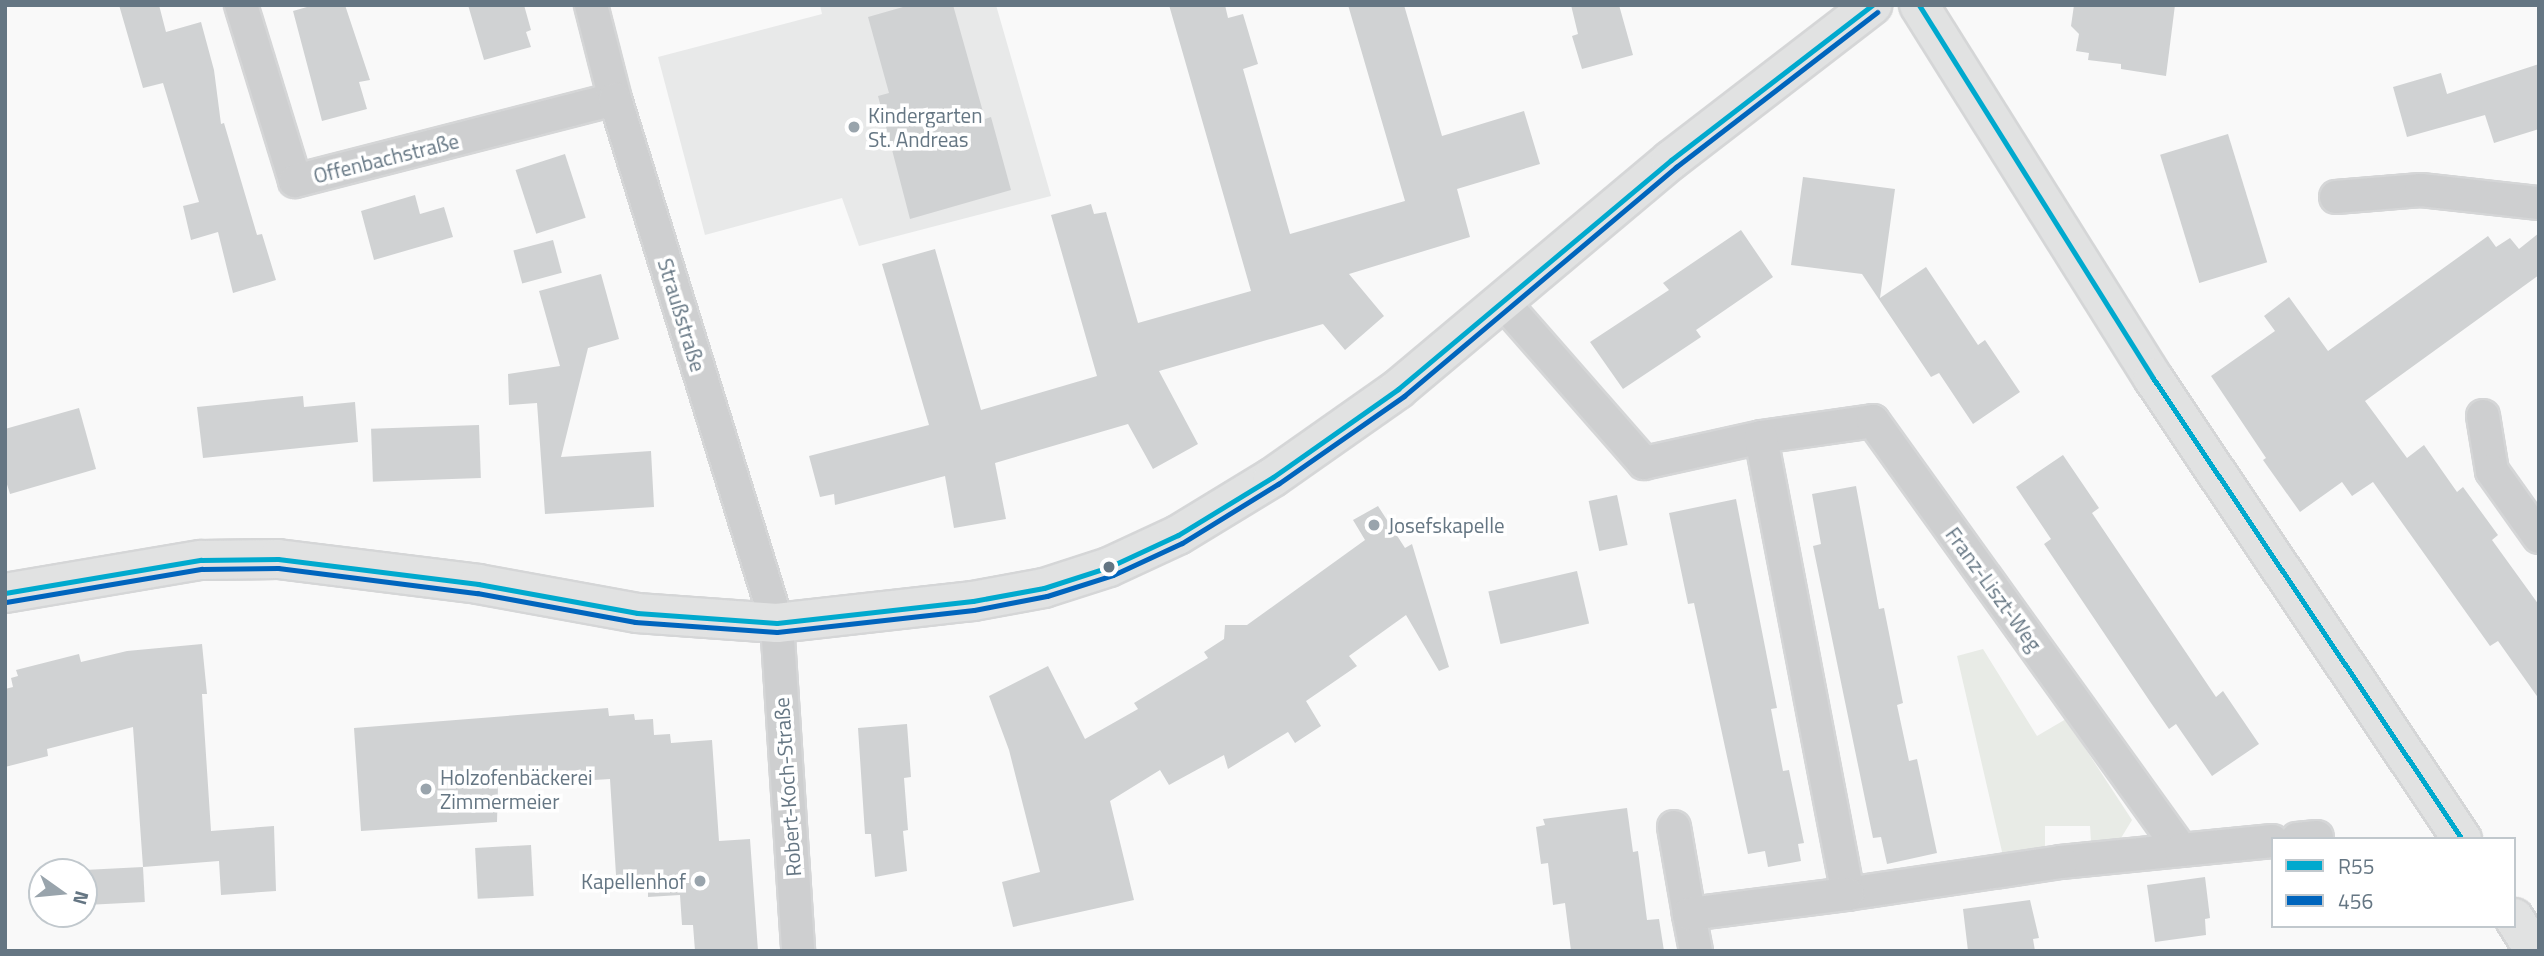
<!DOCTYPE html>
<html>
<head>
<meta charset="utf-8">
<style>
  body { margin:0 }
  #map { position:relative; width:2544px; height:956px; overflow:hidden; background:#f9f9f9; font-family:"Titillium Web",sans-serif }
  div>[style] { position:absolute }
  [style*='--x'] { left:calc(var(--x)*1px); top:calc(var(--y)*1px); width:calc(var(--w)*1px); rotate:calc(var(--a)*1deg) }
  .built>* { inset:0; background:#e8e9e9 }
  .green>* { inset:0; background:#e8ebe6 }
  .building>* { inset:0; background:#d0d2d3; transform-origin:0 0 }
  .roads { filter:drop-shadow(2px 0 #d5d6d7) drop-shadow(-2px 0 #d5d6d7) drop-shadow(0 2px #d5d6d7) drop-shadow(0 -2px #d5d6d7) }
  .minor>* { height:32px; margin:-16px; padding:0 16px; transform-origin:16px; border-radius:16px; background:#cecfd0 }
  .secondary>* { height:38px; margin:-19px; padding:0 19px; transform-origin:19px; border-radius:19px; background:#e1e2e2 }
  .primary>* { height:38px; margin:-19px; padding:0 19px; transform-origin:19px; border-radius:19px; background:#e1e2e2 }
  .bus-1>* { height:5px; margin:-2.5px; padding:0 2.5px; transform-origin:2.5px; border-radius:2.5px; background:#00a9ce }
  .bus-2>* { height:5px; margin:-2.5px; padding:0 2.5px; transform-origin:2.5px; border-radius:2.5px; background:#0065bd }
  .dots>* { width:19px; height:19px; translate:-50% -50%; box-sizing:border-box; border:4px solid #fff; border-radius:50% }
  span { translate:-50% -50%; white-space:nowrap; text-align:center; line-height:1.15; -webkit-text-stroke:7px #fff; paint-order:stroke }
  .poi-label { font-size:21px; color:#657683 }
  .left { translate:0 -50%; text-align:left }
  .right { translate:-100% -50%; text-align:right }
  .street-label { font-size:21px; color:#657683 }
  .frame { position:absolute; inset:0; border:7px solid #657683; pointer-events:none }
  .legend { position:absolute; left:2271px; top:837px; width:245px; height:91px; box-sizing:border-box; background:#fff; border:2px solid #c1c8cd; margin:0; padding:9px 12px; list-style:none; font-size:21px; color:#657683 }
  .legend li { display:flex; align-items:center; gap:14px; height:35px }
  .legend b { width:35px; border:2px solid #c1c8cd }
  .north { position:absolute; left:28px; top:858px; width:70px; height:70px; box-sizing:border-box; background:#fff; border:2px solid #c1c8cd; border-radius:50%; rotate:105deg; font-size:19px; font-weight:700; line-height:28px; text-align:center; color:#657683 }
  .north::after { content:''; display:block; margin:auto; width:24px; height:32px; background:#99a4ac; clip-path:polygon(50% 0,100% 100%,50% 72%,0 100%) }
</style>
</head>
<body>
<div id="map">
  <div class="built">
    <i style="clip-path:polygon(820px 5px,996px 5px,1051px 196px,859px 246px,842px 198px,705px 235px,658px 57px,822px 14px)"></i>
  </div>
  <div class="green">
    <i style="clip-path:polygon(1983px 649px,2037px 736px,2066px 719px,2132px 820px,2118px 843px,2091px 842px,2090px 826px,2045px 826px,2045px 850px,2003px 856px,1957px 656px)"></i>
  </div>
  <div class="building">
    <i style="clip-path:polygon(119px 5px,159px 5px,166px 32px,201px 22px,214px 70px,221px 124px,224px 123px,257px 235px,262px 234px,276px 280px,233px 293px,218px 232px,191px 240px,183px 206px,199px 202px,163px 83px,143px 88px)"></i>
    <i style="clip-path:polygon(314px 5px,345px 5px,370px 80px,359px 82px,367px 109px,322px 121px,293px 11px)"></i>
    <i style="clip-path:polygon(468px 5px,524px 5px,531px 30px,526px 32px,531px 47px,484px 60px)"></i>
    <i style="clip-path:polygon(910px 5px,953px 5px,985px 119px,991px 117px,1011px 190px,910px 219px,878px 96px,889px 93px,868px 17px)"></i>
    <i style="clip-path:polygon(1169px 5px,1225px 5px,1228px 18px,1243px 14px,1258px 64px,1243px 69px,1290px 234px,1405px 201px,1348px 5px,1404px 5px,1442px 136px,1524px 111px,1540px 164px,1457px 189px,1470px 237px,1349px 274px,1384px 316px,1345px 350px,1323px 324px,1159px 371px,1198px 444px,1153px 469px,1128px 424px,995px 463px,1006px 519px,954px 528px,945px 476px,835px 505px,834px 494px,820px 497px,809px 456px,929px 425px,882px 264px,935px 249px,981px 410px,1097px 376px,1051px 215px,1091px 204px,1094px 214px,1106px 212px,1138px 323px,1251px 291px)"></i>
    <i style="clip-path:polygon(1571px 5px,1619px 5px,1633px 55px,1582px 69px,1572px 36px,1578px 34px)"></i>
    <i style="clip-path:polygon(2074px 5px,2175px 5px,2166px 76px,2121px 69px,2121px 64px,2088px 60px,2089px 53px,2076px 51px,2079px 34px,2071px 26px)"></i>
    <i style="clip-path:polygon(2539px 64px,2539px 129px,2494px 143px,2485px 115px,2407px 137px,2393px 87px,2441px 73px,2447px 94px)"></i>
    <i style="left:2228px;top:134px;width:134px;height:71px;rotate:73deg"></i>
    <i style="left:565px;top:154px;width:67px;height:52px;rotate:72deg"></i>
    <i style="clip-path:polygon(1803px 177px,1895px 189px,1880px 298px,1926px 267px,1978px 345px,1985px 340px,2020px 392px,1973px 424px,1939px 373px,1931px 377px,1862px 274px,1791px 265px)"></i>
    <i style="clip-path:polygon(415px 195px,420px 214px,444px 207px,453px 237px,374px 260px,361px 211px)"></i>
    <i style="clip-path:polygon(1741px 230px,1773px 277px,1696px 330px,1701px 337px,1623px 389px,1590px 342px,1669px 290px,1663px 283px)"></i>
    <i style="clip-path:polygon(2539px 233px,2539px 275px,2365px 401px,2407px 458px,2424px 445px,2457px 492px,2463px 487px,2498px 535px,2492px 540px,2539px 605px,2539px 699px,2498px 641px,2490px 646px,2373px 482px,2352px 496px,2342px 482px,2300px 512px,2263px 460px,2266px 458px,2211px 376px,2275px 331px,2264px 316px,2289px 297px,2328px 351px,2488px 236px,2496px 247px,2510px 238px,2519px 249px)"></i>
    <i style="left:553px;top:240px;width:34px;height:41px;rotate:75deg"></i>
    <i style="clip-path:polygon(601px 274px,619px 339px,588px 348px,561px 457px,651px 451px,654px 507px,545px 514px,537px 403px,509px 405px,508px 374px,560px 366px,539px 291px)"></i>
    <i style="clip-path:polygon(303px 396px,304px 407px,355px 402px,358px 442px,203px 458px,197px 407px)"></i>
    <i style="clip-path:polygon(79px 408px,96px 469px,10px 494px,5px 478px,5px 429px)"></i>
    <i style="left:479px;top:425px;width:53px;height:108px;rotate:88deg"></i>
    <i style="clip-path:polygon(2063px 455px,2099px 508px,2092px 513px,2216px 697px,2223px 691px,2259px 744px,2212px 776px,2176px 724px,2169px 729px,2151px 703px,2044px 544px,2051px 539px,2016px 487px)"></i>
    <i style="clip-path:polygon(1856px 486px,1879px 609px,1884px 608px,1903px 703px,1897px 705px,1909px 761px,1917px 759px,1937px 853px,1887px 864px,1881px 837px,1873px 838px,1813px 546px,1821px 544px,1812px 494px)"></i>
    <i style="left:1617px;top:495px;width:51px;height:29px;rotate:78deg"></i>
    <i style="clip-path:polygon(1736px 499px,1777px 708px,1771px 709px,1783px 771px,1789px 770px,1804px 843px,1798px 844px,1801px 861px,1768px 867px,1765px 851px,1748px 854px,1694px 603px,1688px 604px,1669px 513px)"></i>
    <i style="clip-path:polygon(1378px 506px,1405px 548px,1412px 544px,1449px 667px,1439px 671px,1406px 615px,1349px 656px,1357px 666px,1306px 701px,1321px 726px,1295px 743px,1288px 732px,1228px 769px,1224px 755px,1169px 785px,1160px 770px,1110px 801px,1134px 900px,1013px 927px,1002px 882px,1040px 872px,1009px 750px,989px 696px,1048px 666px,1085px 739px,1138px 709px,1134px 703px,1208px 658px,1204px 652px,1224px 639px,1225px 625px,1247px 625px,1365px 540px,1353px 520px)"></i>
    <i style="left:1577px;top:571px;width:54px;height:91px;rotate:77deg"></i>
    <i style="clip-path:polygon(202px 644px,207px 694px,202px 694px,211px 831px,274px 826px,276px 891px,221px 895px,219px 861px,143px 867px,133px 727px,47px 749px,48px 756px,5px 767px,5px 689px,13px 687px,11px 678px,18px 676px,16px 670px,79px 654px,81px 662px,127px 651px)"></i>
    <i style="clip-path:polygon(608px 708px,609px 716px,634px 714px,635px 720px,653px 719px,654px 735px,670px 734px,671px 743px,712px 740px,719px 841px,750px 839px,758px 951px,695px 951px,693px 925px,682px 925px,680px 895px,648px 897px,648px 889px,617px 891px,610px 779px,498px 786px,497px 822px,361px 831px,354px 728px)"></i>
    <i style="clip-path:polygon(907px 724px,911px 777px,904px 778px,908px 830px,903px 831px,907px 871px,875px 877px,871px 834px,865px 834px,858px 728px)"></i>
    <i style="clip-path:polygon(1627px 808px,1633px 852px,1638px 851px,1647px 920px,1659px 919px,1664px 951px,1571px 951px,1565px 903px,1553px 905px,1548px 863px,1541px 864px,1536px 827px,1545px 825px,1543px 819px)"></i>
    <i style="left:531px;top:845px;width:51px;height:56px;rotate:87deg"></i>
    <i style="left:143px;top:867px;width:35px;height:59px;rotate:87deg"></i>
    <i style="clip-path:polygon(2205px 877px,2210px 918px,2205px 919px,2206px 935px,2155px 942px,2147px 885px)"></i>
    <i style="clip-path:polygon(2030px 900px,2039px 938px,2033px 939px,2035px 951px,1968px 951px,1963px 909px)"></i>
  </div>
  <div class="roads">
    <div class="minor">
      <i style="--x:241;--y:5;--w:184;--a:72.9"></i>
      <i style="--x:295;--y:181;--w:330;--a:-14.4"></i>
      <i style="--x:591;--y:5;--w:97;--a:75.7"></i>
      <i style="--x:615;--y:99;--w:548;--a:72.82"></i>
      <i style="--x:777;--y:623;--w:329;--a:86.3"></i>
      <i style="--x:2336;--y:197;--w:85;--a:-4.7"></i>
      <i style="--x:2421;--y:190;--w:119;--a:6.3"></i>
      <i style="--x:1503;--y:302;--w:214;--a:48.8"></i>
      <i style="--x:1644;--y:463;--w:120;--a:-12.5"></i>
      <i style="--x:1761;--y:437;--w:113;--a:-8.1"></i>
      <i style="--x:1873;--y:421;--w:528;--a:54.32"></i>
      <i style="--x:2181;--y:850;--w:121;--a:174.3"></i>
      <i style="--x:2061;--y:862;--w:215;--a:171.5"></i>
      <i style="--x:1848;--y:894;--w:465;--a:-100.8"></i>
      <i style="--x:2483;--y:416;--w:56;--a:80.7"></i>
      <i style="--x:2492;--y:471;--w:81;--a:54.5"></i>
      <i style="--x:1674;--y:827;--w:88;--a:80.2"></i>
      <i style="--x:2297;--y:839;--w:20;--a:-6"></i>
      <i style="--x:2181;--y:850;--w:92;--a:-5.6"></i>
      <i style="--x:1696;--y:951;--w:38;--a:-101"></i>
      <i style="--x:1689;--y:914;--w:160;--a:-7.2"></i>
    </div>
    <div class="secondary">
      <i style="--x:5;--y:593;--w:199;--a:-9.6"></i>
      <i style="--x:201;--y:560;--w:77;--a:-0.7"></i>
      <i style="--x:278;--y:559;--w:202;--a:7.1"></i>
      <i style="--x:478;--y:584;--w:162;--a:10.3"></i>
      <i style="--x:637;--y:613;--w:140;--a:4.1"></i>
      <i style="--x:777;--y:623;--w:197;--a:-6.4"></i>
      <i style="--x:973;--y:601;--w:72;--a:-10.4"></i>
      <i style="--x:1044;--y:588;--w:68;--a:-17.9"></i>
      <i style="--x:1109;--y:567;--w:76;--a:-24.9"></i>
      <i style="--x:1178;--y:535;--w:111;--a:-31.4"></i>
      <i style="--x:1273;--y:477;--w:153;--a:-35.1"></i>
      <i style="--x:1398;--y:389;--w:356;--a:-40"></i>
      <i style="--x:1671;--y:160;--w:254;--a:-37.6"></i>
    </div>
    <div class="primary">
      <i style="--x:1919;--y:5;--w:440;--a:57.9"></i>
      <i style="--x:2153;--y:378;--w:555;--a:56.17"></i>
      <i style="--x:2514;--y:918;--w:39;--a:58"></i>
    </div>
  </div>
  <div class="bus-1">
    <i style="--x:1919;--y:5;--w:440;--a:57.9"></i>
    <i style="--x:2153;--y:378;--w:555;--a:56.17"></i>
    <i style="--x:5;--y:593;--w:199;--a:-9.6"></i>
    <i style="--x:201;--y:560;--w:77;--a:-0.7"></i>
    <i style="--x:278;--y:559;--w:202;--a:7.1"></i>
    <i style="--x:478;--y:584;--w:162;--a:10.3"></i>
    <i style="--x:637;--y:613;--w:140;--a:4.1"></i>
    <i style="--x:777;--y:623;--w:197;--a:-6.4"></i>
    <i style="--x:973;--y:601;--w:72;--a:-10.4"></i>
    <i style="--x:1044;--y:588;--w:68;--a:-17.9"></i>
    <i style="--x:1109;--y:567;--w:76;--a:-24.9"></i>
    <i style="--x:1178;--y:535;--w:111;--a:-31.4"></i>
    <i style="--x:1273;--y:477;--w:153;--a:-35.1"></i>
    <i style="--x:1398;--y:389;--w:356;--a:-40"></i>
    <i style="--x:1671;--y:160;--w:254;--a:-37.6"></i>
  </div>
  <div class="bus-2">
    <i style="--x:6;--y:602;--w:199;--a:-9.6"></i>
    <i style="--x:202;--y:569;--w:76;--a:-0.8"></i>
    <i style="--x:278;--y:568;--w:201;--a:7.2"></i>
    <i style="--x:477;--y:593;--w:161;--a:10.4"></i>
    <i style="--x:635;--y:622;--w:142;--a:4"></i>
    <i style="--x:777;--y:632;--w:198;--a:-6.4"></i>
    <i style="--x:974;--y:610;--w:74;--a:-10.9"></i>
    <i style="--x:1047;--y:596;--w:69;--a:-17.7"></i>
    <i style="--x:1113;--y:575;--w:76;--a:-24.9"></i>
    <i style="--x:1182;--y:543;--w:113;--a:-31.6"></i>
    <i style="--x:1278;--y:484;--w:154;--a:-34.9"></i>
    <i style="--x:1404;--y:396;--w:356;--a:-40.1"></i>
    <i style="--x:1676;--y:167;--w:254;--a:-37.6"></i>
  </div>
  <div class="dots">
    <i style="left:854px;top:127px;background:#99a4ac"></i>
    <i style="left:1374px;top:525px;background:#99a4ac"></i>
    <i style="left:1109px;top:567px;background:#657683"></i>
    <i style="left:426px;top:789px;background:#99a4ac"></i>
    <i style="left:700px;top:881px;background:#99a4ac"></i>
  </div>
  <div class="poi-label">
    <span class="left" style="left:868px;top:127px">Kindergarten<br>St. Andreas</span>
    <span class="left" style="left:1388px;top:525px">Josefskapelle</span>
    <span class="left" style="left:440px;top:789px">Holzofenbäckerei<br>Zimmermeier</span>
    <span class="right" style="left:686px;top:881px">Kapellenhof</span>
  </div>
  <div class="street-label">
    <span style="left:386px;top:158px;rotate:-14deg">Offenbachstraße</span>
    <span style="left:682px;top:315px;rotate:73deg">Straußstraße</span>
    <span style="left:1994px;top:589px;rotate:54deg">Franz-Liszt-Weg</span>
    <span style="left:787px;top:787px;rotate:-94deg">Robert-Koch-Straße</span>
  </div>
  <div class="frame"></div>
  <ul class="legend">
  <li><b style="height:9px;background:#00a9ce"></b>R55</li>
  <li><b style="height:9px;background:#0065bd"></b>456</li>
  </ul>
  <div class="north">N</div>
</div>
</body>
</html>
